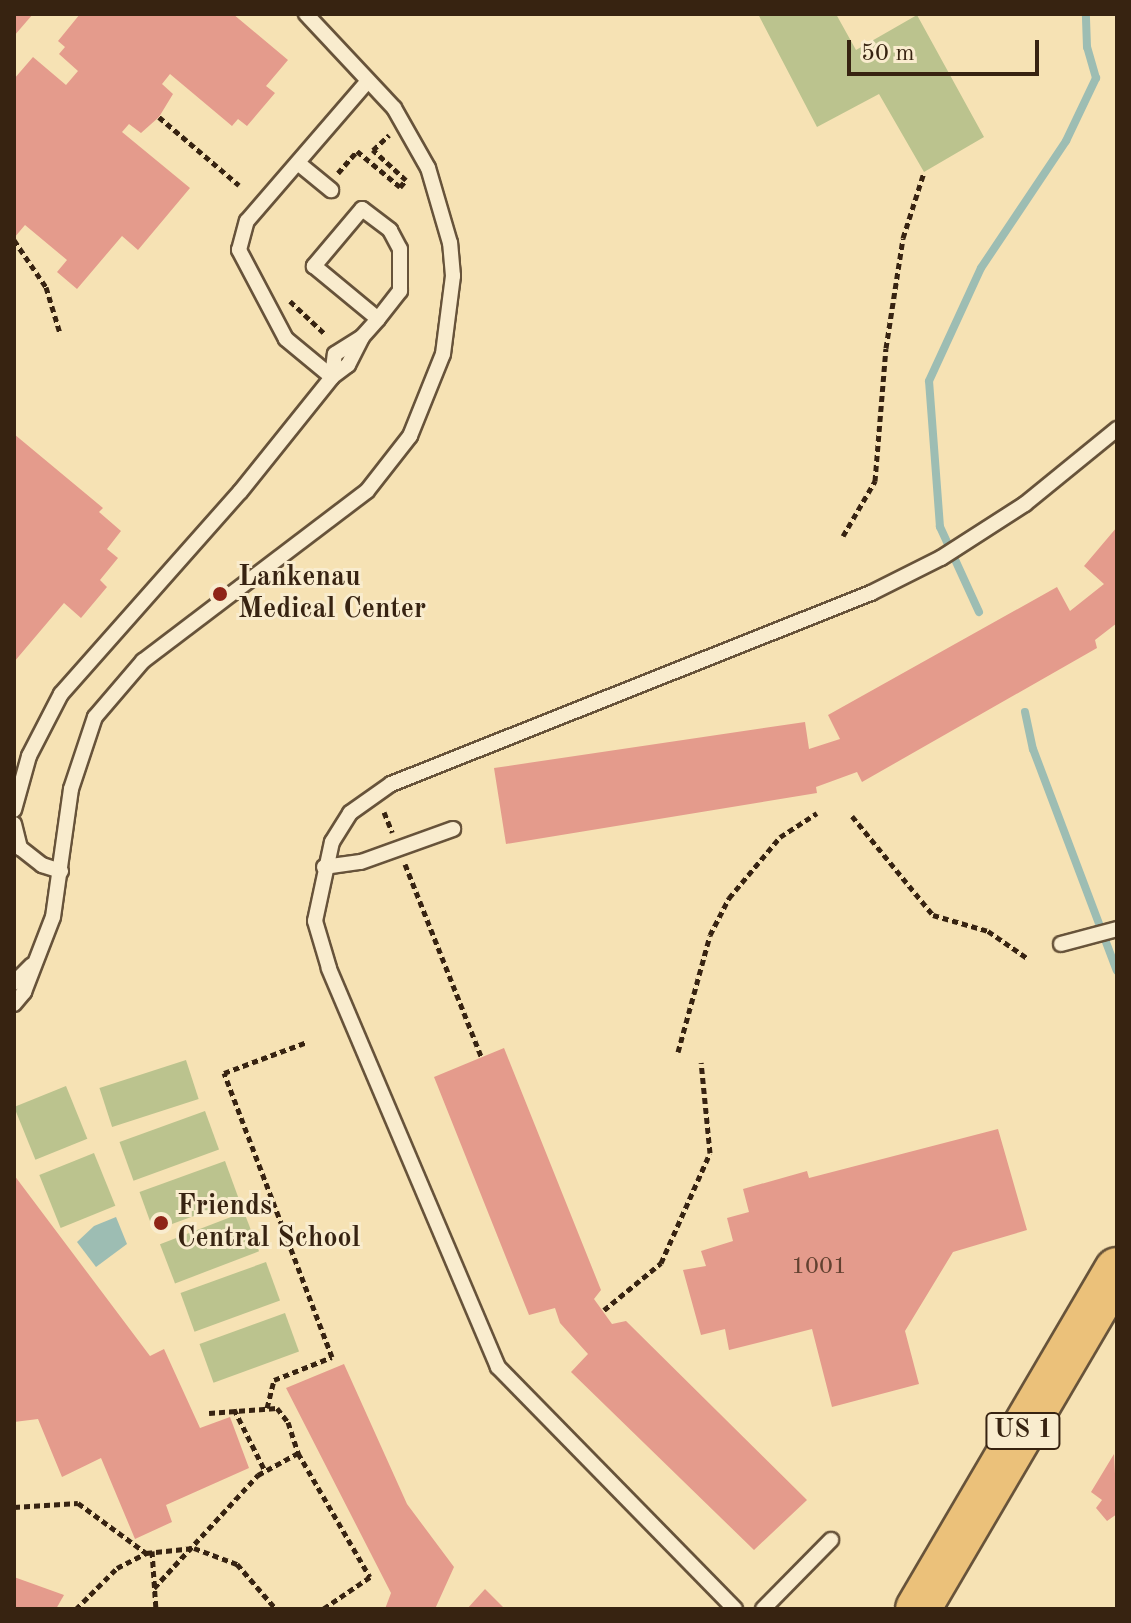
<!DOCTYPE html>
<html>
<head>
<meta charset="utf-8">
<style>
  body { margin:0 }
  #map { position:relative; width:1131px; height:1623px; overflow:hidden; background:#f6e2b4; font-family:"Old Standard TT",serif }
  div>[style] { position:absolute }
  [style*='--x'] { left:calc(var(--x)*1px); top:calc(var(--y)*1px); width:calc(var(--w)*1px); rotate:calc(var(--a)*1deg) }
  .green>* { inset:0; background:#bbc38e; transform-origin:0 0 }
  .water>* { inset:0; background:#9dbdb3 }
  .stream>* { height:8px; margin:-4px; padding:0 4px; transform-origin:4px; border-radius:4px; background:#9dbdb3 }
  .building>* { inset:0; background:#e49b8c }
  .path>* { height:5px; margin-top:-2.5px; transform-origin:0; background:repeating-linear-gradient(90deg,#372311 0 6px,transparent 0 10px) }
  .roads { filter:drop-shadow(2px 0 #67533a) drop-shadow(-2px 0 #67533a) drop-shadow(0 2px #67533a) drop-shadow(0 -2px #67533a) }
  .lane>* { height:14px; margin:-7px; padding:0 7px; transform-origin:7px; border-radius:7px; background:#f9ecce }
  .highway>* { height:44px; margin:-22px; padding:0 22px; transform-origin:22px; border-radius:22px; background:#ebc17a }
  .dots>* { width:22px; height:22px; translate:-50% -50%; box-sizing:border-box; border:4px solid #f9ecce; border-radius:50% }
  span { translate:-50% -50%; white-space:nowrap; text-align:center; line-height:1.15; -webkit-text-stroke:6px #f9ecce; paint-order:stroke }
  .number-label { font-size:24px; color:#624130 }
  .number-label span { -webkit-text-stroke-width:0 }
  .shield-label span { padding:2px 6px; background:#f9ecce; border:2px solid; border-radius:6px; -webkit-text-stroke-width:0 }
  .shield-label { font-size:26px; color:#372311; font-weight:700 }
  .poi-label { font-size:28px; color:#372311; font-weight:700 }
  .left { translate:0 -50%; text-align:left }
  .frame { position:absolute; inset:0; border:16px solid #372311; pointer-events:none }
  .scale { position:absolute; left:847px; top:40px; width:192px; height:36px; box-sizing:border-box; border:4px solid #372311; border-top:0; padding-left:10px; font-size:24px; line-height:28px; white-space:nowrap; color:#372311; -webkit-text-stroke:6px #f9ecce; paint-order:stroke }
</style>
</head>
<body>
<div id="map">
  <div class="green">
    <i style="clip-path:polygon(758px 14px,836px 14px,856px 50px,917px 15px,984px 137px,924px 172px,879px 94px,817px 127px)"></i>
    <i style="left:186px;top:1060px;width:41px;height:91px;rotate:72deg"></i>
    <i style="left:66px;top:1086px;width:57px;height:56px;rotate:68deg"></i>
    <i style="left:205px;top:1111px;width:41px;height:91px;rotate:70deg"></i>
    <i style="left:94px;top:1153px;width:57px;height:59px;rotate:68deg"></i>
    <i style="left:225px;top:1161px;width:41px;height:91px;rotate:70deg"></i>
    <i style="left:244px;top:1212px;width:42px;height:90px;rotate:69deg"></i>
    <i style="left:266px;top:1262px;width:41px;height:91px;rotate:70deg"></i>
    <i style="left:285px;top:1313px;width:41px;height:91px;rotate:70deg"></i>
  </div>
  <div class="water">
    <i style="clip-path:polygon(116px 1217px,127px 1244px,96px 1267px,77px 1242px,94px 1226px)"></i>
  </div>
  <div class="stream">
    <i style="--x:979;--y:612;--w:94;--a:-114.6"></i>
    <i style="--x:940;--y:527;--w:146;--a:-94.3"></i>
    <i style="--x:929;--y:381;--w:124;--a:-65.3"></i>
    <i style="--x:981;--y:268;--w:153;--a:-56.2"></i>
    <i style="--x:1066;--y:141;--w:70;--a:-64.5"></i>
    <i style="--x:1096;--y:78;--w:32;--a:-106"></i>
    <i style="--x:1087;--y:47;--w:33;--a:-92"></i>
    <i style="--x:1025;--y:712;--w:38;--a:78"></i>
    <i style="--x:1033;--y:749;--w:237;--a:69.3"></i>
  </div>
  <div class="building">
    <i style="clip-path:polygon(14px 14px,33px 14px,14px 36px)"></i>
    <i style="clip-path:polygon(80px 14px,233px 14px,288px 60px,266px 86px,275px 93px,247px 126px,238px 119px,232px 126px,170px 74px,162px 84px,173px 94px,159px 117px,141px 133px,129px 124px,122px 132px,190px 188px,138px 250px,122px 236px,77px 289px,57px 272px,67px 260px,25px 225px,14px 238px,14px 79px,33px 57px,66px 85px,78px 71px,59px 54px,65px 47px,58px 41px)"></i>
    <i style="clip-path:polygon(14px 434px,103px 508px,99px 512px,121px 531px,107px 549px,118px 558px,100px 580px,107px 587px,81px 618px,64px 603px,14px 662px)"></i>
    <i style="clip-path:polygon(1117px 527px,1117px 623px,1095px 640px,1097px 648px,862px 782px,857px 772px,816px 787px,817px 793px,506px 844px,494px 768px,805px 722px,809px 749px,840px 739px,828px 715px,1057px 587px,1070px 611px,1104px 584px,1084px 566px)"></i>
    <i style="clip-path:polygon(504px 1048px,601px 1290px,594px 1299px,612px 1324px,626px 1321px,807px 1500px,754px 1550px,571px 1372px,588px 1354px,560px 1323px,555px 1308px,529px 1315px,434px 1077px)"></i>
    <i style="clip-path:polygon(998px 1129px,1027px 1230px,953px 1252px,905px 1331px,919px 1384px,832px 1407px,812px 1329px,729px 1350px,725px 1329px,701px 1335px,683px 1270px,706px 1266px,701px 1251px,733px 1241px,727px 1218px,749px 1212px,743px 1189px,807px 1171px,809px 1178px)"></i>
    <i style="clip-path:polygon(14px 1175px,150px 1356px,164px 1349px,200px 1428px,230px 1417px,249px 1468px,166px 1505px,172px 1522px,135px 1539px,101px 1458px,62px 1477px,38px 1419px,14px 1422px)"></i>
    <i style="clip-path:polygon(344px 1364px,407px 1504px,454px 1567px,435px 1609px,385px 1609px,391px 1593px,286px 1388px)"></i>
    <i style="clip-path:polygon(1114px 1454px,1117px 1514px,1107px 1521px,1096px 1508px,1102px 1500px,1091px 1492px)"></i>
    <i style="clip-path:polygon(14px 1577px,64px 1595px,56px 1609px,14px 1609px)"></i>
    <i style="clip-path:polygon(485px 1589px,505px 1609px,467px 1609px)"></i>
  </div>
  <div class="path">
    <i style="--x:159;--y:117;--w:105;--a:40.4"></i>
    <i style="--x:338;--y:173;--w:29;--a:-49"></i>
    <i style="--x:357;--y:151;--w:56;--a:39.9"></i>
    <i style="--x:400;--y:187;--w:9;--a:-49"></i>
    <i style="--x:406;--y:180;--w:45;--a:-137.7"></i>
    <i style="--x:373;--y:150;--w:22;--a:-43"></i>
    <i style="--x:14;--y:240;--w:57;--a:55.8"></i>
    <i style="--x:46;--y:287;--w:48;--a:73.1"></i>
    <i style="--x:290;--y:301;--w:47;--a:43.3"></i>
    <i style="--x:843;--y:536;--w:64;--a:-59.8"></i>
    <i style="--x:875;--y:481;--w:133;--a:-85.3"></i>
    <i style="--x:886;--y:348;--w:111;--a:-81.2"></i>
    <i style="--x:903;--y:238;--w:69;--a:-72.3"></i>
    <i style="--x:384;--y:812;--w:22;--a:68"></i>
    <i style="--x:852;--y:816;--w:128;--a:50.7"></i>
    <i style="--x:933;--y:915;--w:57;--a:16.2"></i>
    <i style="--x:988;--y:931;--w:47;--a:34.7"></i>
    <i style="--x:405;--y:864;--w:209;--a:68.4"></i>
    <i style="--x:678;--y:1052;--w:121;--a:-74.7"></i>
    <i style="--x:710;--y:935;--w:42;--a:-62.8"></i>
    <i style="--x:729;--y:898;--w:80;--a:-50.1"></i>
    <i style="--x:780;--y:837;--w:44;--a:-33"></i>
    <i style="--x:604;--y:1310;--w:74;--a:-39.5"></i>
    <i style="--x:661;--y:1263;--w:120;--a:-66"></i>
    <i style="--x:710;--y:1153;--w:91;--a:-95.6"></i>
    <i style="--x:267;--y:1408;--w:29;--a:-76"></i>
    <i style="--x:274;--y:1380;--w:62;--a:-21.6"></i>
    <i style="--x:332;--y:1357;--w:304;--a:-110.8"></i>
    <i style="--x:224;--y:1073;--w:89;--a:-20.5"></i>
    <i style="--x:234;--y:1409;--w:69;--a:63.4"></i>
    <i style="--x:209;--y:1413;--w:68;--a:-4.2"></i>
    <i style="--x:277;--y:1408;--w:18;--a:52"></i>
    <i style="--x:288;--y:1422;--w:33;--a:72"></i>
    <i style="--x:298;--y:1453;--w:143;--a:59.9"></i>
    <i style="--x:370;--y:1577;--w:57;--a:145.8"></i>
    <i style="--x:14;--y:1507;--w:64;--a:-3.6"></i>
    <i style="--x:78;--y:1503;--w:84;--a:36.3"></i>
    <i style="--x:152;--y:1551;--w:58;--a:86.1"></i>
    <i style="--x:154;--y:1588;--w:154;--a:-47.4"></i>
    <i style="--x:258;--y:1475;--w:46;--a:-28.8"></i>
    <i style="--x:76;--y:1609;--w:58;--a:-45"></i>
    <i style="--x:117;--y:1568;--w:33;--a:-27"></i>
    <i style="--x:146;--y:1553;--w:48;--a:-5.9"></i>
    <i style="--x:194;--y:1548;--w:46;--a:20.4"></i>
    <i style="--x:237;--y:1564;--w:60;--a:49.1"></i>
  </div>
  <div class="roads">
    <div class="lane">
      <i style="--x:298;--y:163;--w:43;--a:39.3"></i>
      <i style="--x:332;--y:377;--w:60;--a:-140.4"></i>
      <i style="--x:286;--y:339;--w:101;--a:-117.8"></i>
      <i style="--x:239;--y:250;--w:30;--a:-75"></i>
      <i style="--x:247;--y:221;--w:185;--a:-49.2"></i>
      <i style="--x:332;--y:377;--w:23;--a:-83"></i>
      <i style="--x:335;--y:354;--w:32;--a:-32"></i>
      <i style="--x:362;--y:337;--w:24;--a:-48"></i>
      <i style="--x:378;--y:319;--w:36;--a:-52"></i>
      <i style="--x:400;--y:291;--w:42;--a:-90"></i>
      <i style="--x:400;--y:249;--w:21;--a:-118"></i>
      <i style="--x:390;--y:230;--w:35;--a:-143"></i>
      <i style="--x:362;--y:209;--w:75;--a:130.1"></i>
      <i style="--x:314;--y:266;--w:83;--a:39.6"></i>
      <i style="--x:14;--y:810;--w:56;--a:-74.5"></i>
      <i style="--x:29;--y:756;--w:70;--a:-62.7"></i>
      <i style="--x:61;--y:694;--w:270;--a:-48.5"></i>
      <i style="--x:240;--y:492;--w:147;--a:-51.3"></i>
      <i style="--x:332;--y:377;--w:20;--a:-37"></i>
      <i style="--x:348;--y:365;--w:31;--a:-63"></i>
      <i style="--x:14;--y:824;--w:25;--a:76"></i>
      <i style="--x:14;--y:843;--w:36;--a:38"></i>
      <i style="--x:42;--y:865;--w:20;--a:18"></i>
      <i style="--x:324;--y:867;--w:37;--a:-8"></i>
      <i style="--x:361;--y:862;--w:98;--a:-19.7"></i>
      <i style="--x:1061;--y:944;--w:58;--a:-15"></i>
      <i style="--x:14;--y:983;--w:25;--a:-45"></i>
      <i style="--x:14;--y:1004;--w:16;--a:-50"></i>
      <i style="--x:24;--y:992;--w:80;--a:-68.9"></i>
      <i style="--x:53;--y:917;--w:129;--a:-82"></i>
      <i style="--x:71;--y:789;--w:76;--a:-71.6"></i>
      <i style="--x:95;--y:717;--w:74;--a:-49.4"></i>
      <i style="--x:143;--y:661;--w:281;--a:-37.2"></i>
      <i style="--x:367;--y:491;--w:70;--a:-52"></i>
      <i style="--x:410;--y:436;--w:88;--a:-68.1"></i>
      <i style="--x:443;--y:354;--w:79;--a:-82.7"></i>
      <i style="--x:453;--y:276;--w:33;--a:-95"></i>
      <i style="--x:450;--y:243;--w:78;--a:-106.3"></i>
      <i style="--x:428;--y:168;--w:69;--a:-119.5"></i>
      <i style="--x:394;--y:108;--w:129;--a:-133.1"></i>
      <i style="--x:735;--y:1609;--w:339;--a:-134.4"></i>
      <i style="--x:498;--y:1367;--w:433;--a:-113"></i>
      <i style="--x:329;--y:968;--w:49;--a:-106.6"></i>
      <i style="--x:315;--y:921;--w:81;--a:-77.9"></i>
      <i style="--x:332;--y:842;--w:34;--a:-58"></i>
      <i style="--x:350;--y:813;--w:50;--a:-35.3"></i>
      <i style="--x:391;--y:784;--w:517;--a:-21.7"></i>
      <i style="--x:871;--y:593;--w:78;--a:-26.6"></i>
      <i style="--x:941;--y:558;--w:100;--a:-32.7"></i>
      <i style="--x:1025;--y:504;--w:119;--a:-39.2"></i>
      <i style="--x:763;--y:1609;--w:97;--a:-45.4"></i>
    </div>
    <div class="highway">
      <i style="--x:918;--y:1609;--w:393;--a:-59.6"></i>
    </div>
  </div>
  <div class="dots">
    <i style="left:220px;top:594px;background:#8f2418"></i>
    <i style="left:161px;top:1223px;background:#8f2418"></i>
  </div>
  <div class="number-label">
    <span style="left:819px;top:1268px">1001</span>
  </div>
  <div class="shield-label">
    <span style="left:1023px;top:1431px">US 1</span>
  </div>
  <div class="poi-label">
    <span class="left" style="left:238px;top:594px">Lankenau<br>Medical Center</span>
    <span class="left" style="left:177px;top:1223px">Friends<br>Central School</span>
  </div>
  <div class="frame"></div>
  <div class="scale">50 m</div>
</div>
</body>
</html>
